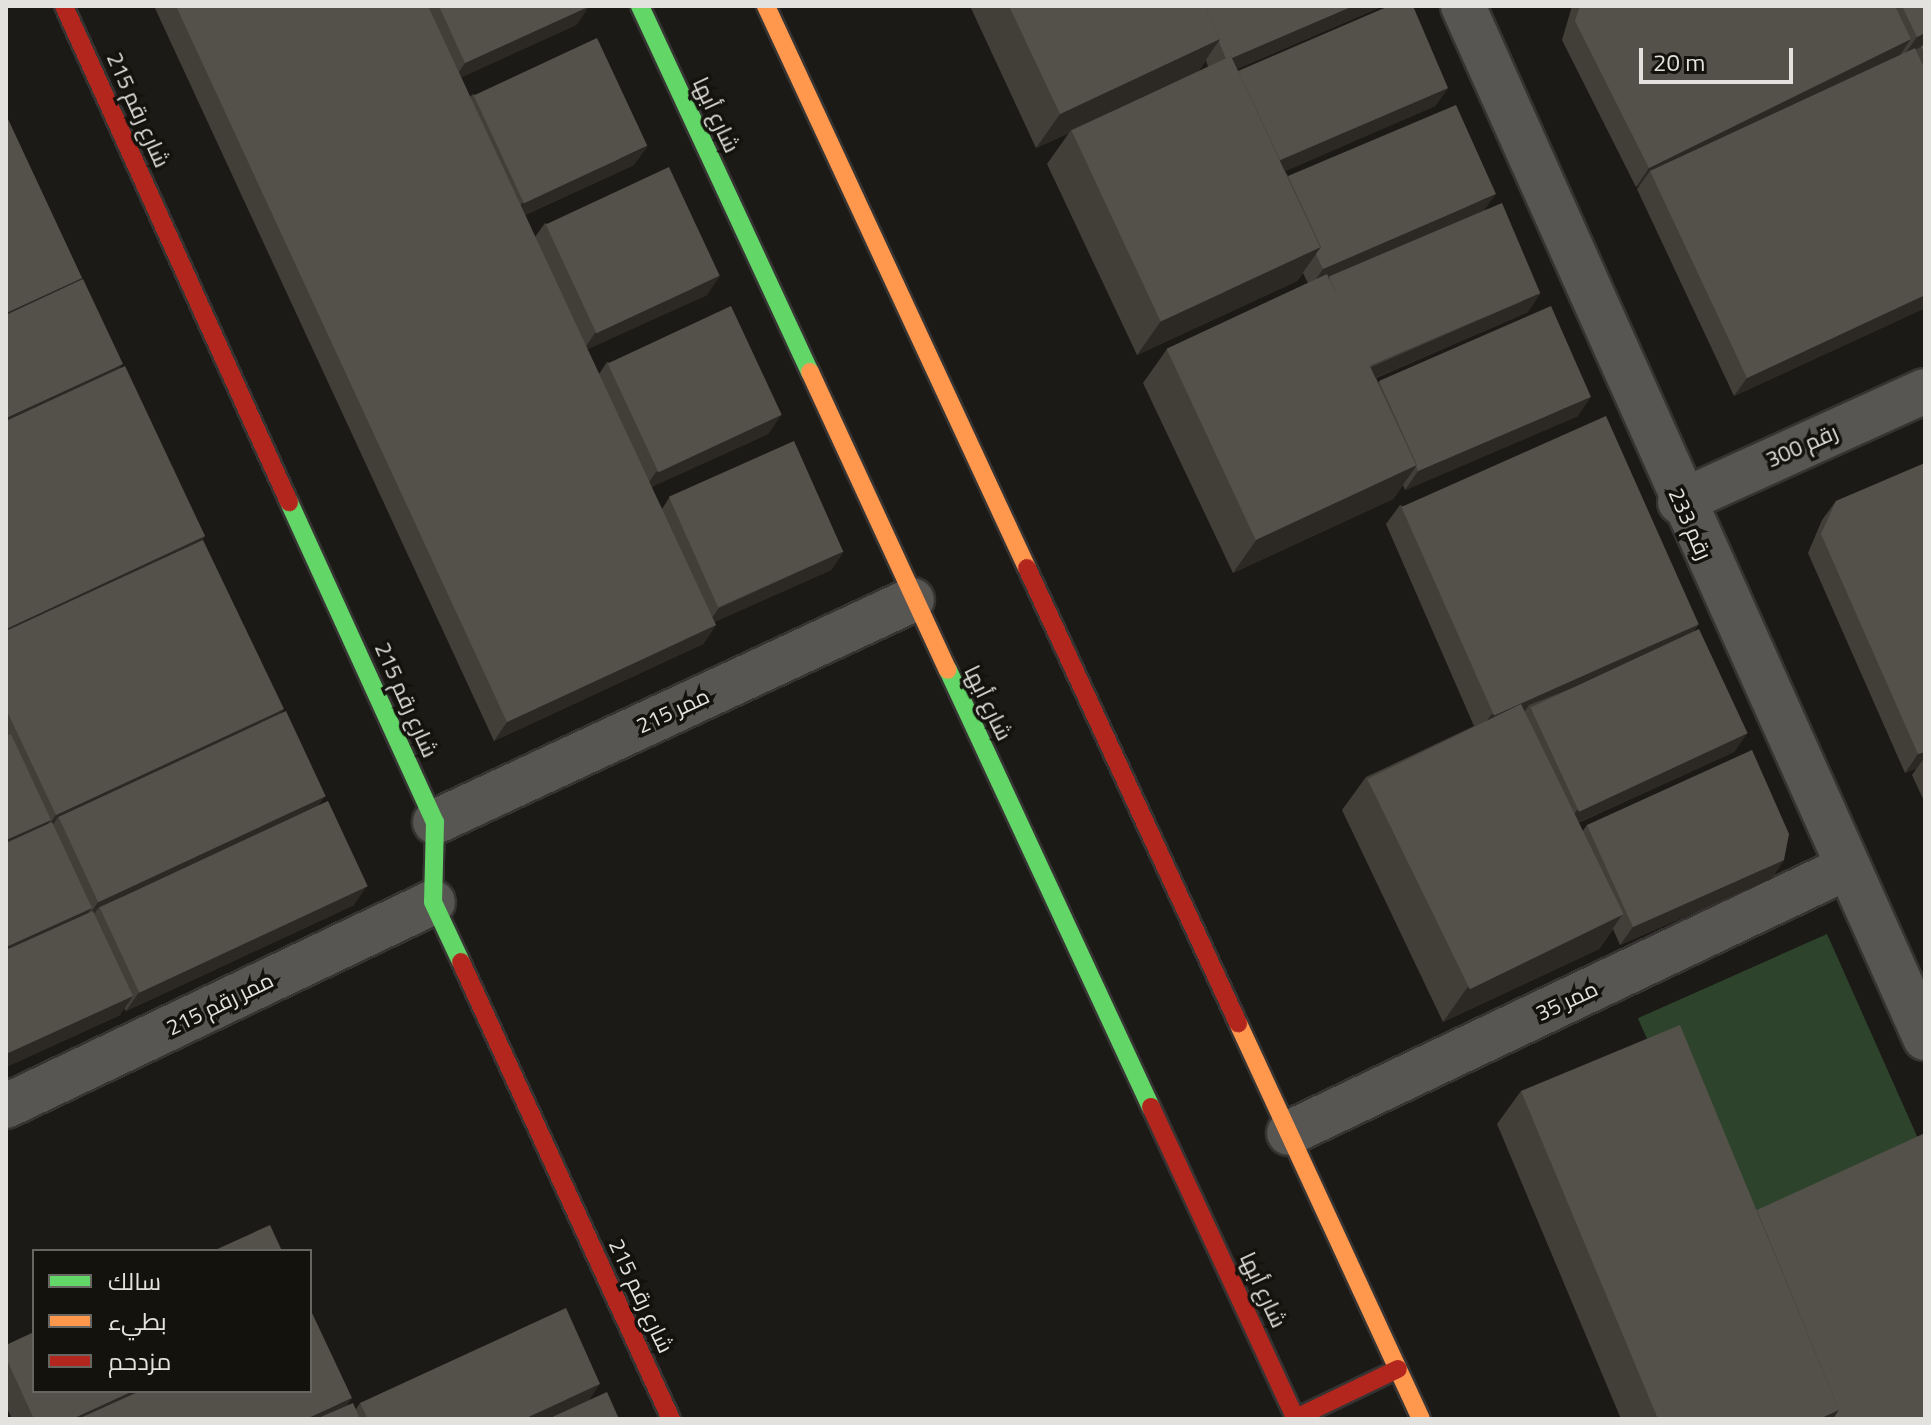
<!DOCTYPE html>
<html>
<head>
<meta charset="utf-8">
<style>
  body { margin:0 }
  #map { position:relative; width:1931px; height:1425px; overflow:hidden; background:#1c1a17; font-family:"Titillium Web",Cairo,sans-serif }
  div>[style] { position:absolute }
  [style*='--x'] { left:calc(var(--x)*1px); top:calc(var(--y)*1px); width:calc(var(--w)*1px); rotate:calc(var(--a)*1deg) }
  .green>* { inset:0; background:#2d432b; transform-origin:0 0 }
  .roads { filter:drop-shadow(2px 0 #363433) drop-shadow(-2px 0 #363433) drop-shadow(0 2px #363433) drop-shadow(0 -2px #363433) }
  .street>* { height:44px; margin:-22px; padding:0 22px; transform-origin:22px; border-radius:22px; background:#575653 }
  .fast>* { height:18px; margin:-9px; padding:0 9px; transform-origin:9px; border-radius:9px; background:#63d668 }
  .slow>* { height:18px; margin:-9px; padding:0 9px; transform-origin:9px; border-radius:9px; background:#ff974d }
  .jam>* { height:18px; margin:-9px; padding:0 9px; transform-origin:9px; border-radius:9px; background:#b3261e }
  .wall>* { inset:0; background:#423f39 }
  .shaded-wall>* { inset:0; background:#2c2924 }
  .building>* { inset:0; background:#54514a; transform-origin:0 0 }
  span { translate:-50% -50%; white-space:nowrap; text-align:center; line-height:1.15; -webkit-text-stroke:7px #14120d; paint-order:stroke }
  .street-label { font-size:22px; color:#e4e2df }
  .frame { position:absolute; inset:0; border:8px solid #e4e2df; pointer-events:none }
  .legend { position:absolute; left:32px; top:1249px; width:280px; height:144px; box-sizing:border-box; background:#14120d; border:2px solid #676561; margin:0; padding:10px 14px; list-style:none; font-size:24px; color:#e4e2df }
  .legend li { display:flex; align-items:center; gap:16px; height:40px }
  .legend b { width:40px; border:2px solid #676561 }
  .scale { position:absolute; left:1639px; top:48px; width:154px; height:36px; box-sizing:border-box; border:4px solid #e4e2df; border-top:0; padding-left:10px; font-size:24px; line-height:28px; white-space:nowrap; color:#e4e2df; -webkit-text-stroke:6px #14120d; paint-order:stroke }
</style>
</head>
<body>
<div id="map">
  <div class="green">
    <i style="left:1827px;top:934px;width:229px;height:207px;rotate:66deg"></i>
  </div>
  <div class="roads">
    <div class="street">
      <i style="--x:1463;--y:6;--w:1131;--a:65.88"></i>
      <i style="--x:1680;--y:502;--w:269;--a:-24.4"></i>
      <i style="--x:435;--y:822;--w:526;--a:-24.96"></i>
      <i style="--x:6;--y:1106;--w:473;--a:-25.5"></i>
      <i style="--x:1289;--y:1133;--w:617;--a:-25.44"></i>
    </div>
    <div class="fast">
      <i style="--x:640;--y:6;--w:404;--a:65.1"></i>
      <i style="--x:289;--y:502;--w:352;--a:65.5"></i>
      <i style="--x:435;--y:822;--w:80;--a:91.4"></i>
      <i style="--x:433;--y:902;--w:66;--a:65"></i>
      <i style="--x:948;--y:670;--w:482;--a:65.1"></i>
    </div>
    <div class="slow">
      <i style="--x:766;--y:6;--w:620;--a:65.09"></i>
      <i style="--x:810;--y:372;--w:328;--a:65.2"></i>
      <i style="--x:1238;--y:1023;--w:436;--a:65.2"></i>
    </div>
    <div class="jam">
      <i style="--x:64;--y:6;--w:545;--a:65.6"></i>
      <i style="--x:1027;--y:568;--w:502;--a:65.12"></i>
      <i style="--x:461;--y:962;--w:503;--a:65.32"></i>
      <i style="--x:1151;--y:1107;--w:344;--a:65.1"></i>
      <i style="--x:1296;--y:1418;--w:113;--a:-25.7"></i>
    </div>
  </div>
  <div class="wall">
    <i style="clip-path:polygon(154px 6px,589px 6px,576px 25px,461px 77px,470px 97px,473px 94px,634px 165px,525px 215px,535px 237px,545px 223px,707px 295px,587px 349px,599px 374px,607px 362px,781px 415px,768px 434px,651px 487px,662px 509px,669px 498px,844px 551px,831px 570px,714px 622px,716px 625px,703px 644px,494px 741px)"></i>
    <i style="clip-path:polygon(evenodd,970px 6px,1383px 6px,1237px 69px,1238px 71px,1448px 88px,1435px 106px,1285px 171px,1288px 176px,1485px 210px,1528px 312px,1376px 378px,1378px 382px,1578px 416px,1405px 490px,1403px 485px,1393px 499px,1233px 573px,1143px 383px,1167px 349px,1308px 283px,1303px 273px,1297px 281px,1137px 355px,1047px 164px,1069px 133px,1036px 148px,970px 6px,1206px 60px,1208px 67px,1198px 72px,1206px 60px)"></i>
    <i style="clip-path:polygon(1572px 6px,1925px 6px,1925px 308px,1734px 396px,1637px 189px,1640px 185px,1636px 187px,1562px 40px)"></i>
    <i style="clip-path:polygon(6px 115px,82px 278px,80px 281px,120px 368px,205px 536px,202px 540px,280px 714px,319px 805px,354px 905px,126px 1011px,124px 1008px,120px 1015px,6px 1067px)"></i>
    <i style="clip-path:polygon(1925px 463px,1925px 803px,1912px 775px,1917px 768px,1905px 773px,1808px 553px,1822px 520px,1836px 501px)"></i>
    <i style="clip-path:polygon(1400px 505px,1698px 625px,1694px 631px,1747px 733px,1734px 752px,1578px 823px,1582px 832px,1587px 825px,1784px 860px,1771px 879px,1620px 945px,1613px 929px,1599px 949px,1443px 1022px,1342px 810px,1366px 777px,1474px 726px,1386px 524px)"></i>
    <i style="clip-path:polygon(1521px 1091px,1757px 1210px,1925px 1419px,1621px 1419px,1497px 1124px)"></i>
    <i style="clip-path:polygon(6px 1345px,347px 1405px,356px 1409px,360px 1403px,589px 1399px,619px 1419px,12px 1419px,6px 1406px)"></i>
  </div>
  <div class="shaded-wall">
    <i style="clip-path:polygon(590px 6px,576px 25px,452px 82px,465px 63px)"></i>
    <i style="clip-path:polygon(1353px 6px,1383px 6px,1214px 79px,1227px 60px)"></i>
    <i style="clip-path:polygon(1925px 33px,1925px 45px,1904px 55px,1917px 37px)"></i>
    <i style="clip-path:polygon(1220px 39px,1197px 73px,1071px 130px,1069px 133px,1036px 148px,1060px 114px)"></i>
    <i style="clip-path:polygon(1911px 39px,1898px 58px,1650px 171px,1640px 185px,1636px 187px,1649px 168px)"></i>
    <i style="clip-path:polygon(1448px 88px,1435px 106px,1263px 181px,1276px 162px)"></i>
    <i style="clip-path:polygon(648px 146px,634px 165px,509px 222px,522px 203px)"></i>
    <i style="clip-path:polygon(1496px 194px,1482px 213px,1310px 288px,1323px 269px)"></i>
    <i style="clip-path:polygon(1321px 247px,1297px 281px,1137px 355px,1161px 321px)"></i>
    <i style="clip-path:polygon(720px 276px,707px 295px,582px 352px,595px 333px)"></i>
    <i style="clip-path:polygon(82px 278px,69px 296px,6px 325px,6px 313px)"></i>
    <i style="clip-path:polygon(1541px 293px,1528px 312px,1356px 386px,1369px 368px)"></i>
    <i style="clip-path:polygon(1925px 295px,1925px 308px,1734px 396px,1747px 378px)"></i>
    <i style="clip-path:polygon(123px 364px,109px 383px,6px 431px,6px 418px)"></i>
    <i style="clip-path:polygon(1591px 397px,1578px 416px,1405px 490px,1418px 471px)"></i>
    <i style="clip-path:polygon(781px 415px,768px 434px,643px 491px,656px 472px)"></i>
    <i style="clip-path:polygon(1417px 465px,1393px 499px,1233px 573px,1257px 539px)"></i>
    <i style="clip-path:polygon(205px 536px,192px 555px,6px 641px,6px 629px)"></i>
    <i style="clip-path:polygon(844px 551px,831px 570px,706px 626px,719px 608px)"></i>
    <i style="clip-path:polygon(716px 625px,703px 644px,494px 741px,507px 722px)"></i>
    <i style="clip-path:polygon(1698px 625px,1685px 644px,1529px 705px,1523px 714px,1478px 733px,1491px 715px)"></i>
    <i style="clip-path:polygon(284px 709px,271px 727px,58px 817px,49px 831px,43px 833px,56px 815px)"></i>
    <i style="clip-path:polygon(1747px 733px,1734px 752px,1564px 829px,1577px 810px)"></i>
    <i style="clip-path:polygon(1925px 752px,1925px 757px,1917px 768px,1905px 773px,1918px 754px)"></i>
    <i style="clip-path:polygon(325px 796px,312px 815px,99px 907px,92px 917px,85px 921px,98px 902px)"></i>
    <i style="clip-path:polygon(51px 820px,37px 838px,6px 853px,6px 840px)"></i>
    <i style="clip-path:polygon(1784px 860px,1771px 879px,1620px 945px,1633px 927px)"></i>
    <i style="clip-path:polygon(367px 886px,354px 905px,126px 1011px,139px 992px)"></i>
    <i style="clip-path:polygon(92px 908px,78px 927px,6px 960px,6px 947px)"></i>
    <i style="clip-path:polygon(1622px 915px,1599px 949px,1443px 1022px,1467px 988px)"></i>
    <i style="clip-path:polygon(133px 996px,120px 1015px,6px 1067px,6px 1054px)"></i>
    <i style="clip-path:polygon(600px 1384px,587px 1403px,552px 1419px,524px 1419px)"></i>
    <i style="clip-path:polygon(133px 1391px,161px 1391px,100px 1419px,72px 1419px)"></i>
    <i style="clip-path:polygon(352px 1398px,339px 1417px,334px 1419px,306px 1419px)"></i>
    <i style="clip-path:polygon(1839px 1410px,1833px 1419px,1819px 1419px)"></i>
  </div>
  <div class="building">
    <i style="clip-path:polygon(176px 6px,428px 6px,716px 625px,507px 722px)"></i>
    <i style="clip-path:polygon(439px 6px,590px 6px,465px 63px)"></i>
    <i style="clip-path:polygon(1009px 6px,1205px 6px,1220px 39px,1060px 114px)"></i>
    <i style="clip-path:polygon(1205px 6px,1353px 6px,1232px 58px,1231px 56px,1226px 59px,1219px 42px,1220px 39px)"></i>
    <i style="clip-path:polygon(1389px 6px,1413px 6px,1448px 88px,1280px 160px,1238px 71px)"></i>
    <i style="clip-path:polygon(1580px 6px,1895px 6px,1911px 39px,1649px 168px,1575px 21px)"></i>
    <i style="clip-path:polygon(1902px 6px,1925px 6px,1925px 33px,1917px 37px)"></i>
    <i style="left:597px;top:38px;width:119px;height:136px;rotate:65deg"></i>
    <i style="clip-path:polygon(1925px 44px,1925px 55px,1921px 46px)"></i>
    <i style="clip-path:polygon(1915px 48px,1925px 70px,1925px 295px,1747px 378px,1650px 171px)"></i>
    <i style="left:1231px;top:56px;width:211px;height:176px;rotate:65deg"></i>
    <i style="clip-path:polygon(1456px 105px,1496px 194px,1323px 269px,1316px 254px,1321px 247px,1288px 176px)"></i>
    <i style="clip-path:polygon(6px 115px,82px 278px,6px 313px)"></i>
    <i style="left:669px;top:167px;width:120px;height:136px;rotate:65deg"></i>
    <i style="left:1502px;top:203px;width:98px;height:188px;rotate:67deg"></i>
    <i style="left:1327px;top:274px;width:211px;height:177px;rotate:65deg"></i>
    <i style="clip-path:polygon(83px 279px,123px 364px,6px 418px,6px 315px)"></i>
    <i style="left:731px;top:306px;width:120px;height:136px;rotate:65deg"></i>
    <i style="clip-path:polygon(1551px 306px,1591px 397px,1418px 471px,1416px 466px,1417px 465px,1379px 381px)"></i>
    <i style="clip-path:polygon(125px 366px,205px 536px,6px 629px,6px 421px)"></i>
    <i style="left:1606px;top:416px;width:228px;height:224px;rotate:66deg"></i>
    <i style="left:794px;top:441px;width:121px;height:137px;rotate:66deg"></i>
    <i style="clip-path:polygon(1925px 463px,1925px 752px,1918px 754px,1821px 534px,1836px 501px)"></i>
    <i style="clip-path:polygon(203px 540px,284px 709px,56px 815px,6px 709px,6px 631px)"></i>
    <i style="left:1699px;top:629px;width:115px;height:186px;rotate:65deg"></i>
    <i style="left:1521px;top:704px;width:234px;height:171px;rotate:64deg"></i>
    <i style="left:286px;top:711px;width:94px;height:251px;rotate:65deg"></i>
    <i style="clip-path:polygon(11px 734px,51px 820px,6px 840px,6px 736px)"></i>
    <i style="clip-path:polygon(1752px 750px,1789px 834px,1784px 860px,1633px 927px,1587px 825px)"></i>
    <i style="left:328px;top:801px;width:94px;height:252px;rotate:65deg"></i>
    <i style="clip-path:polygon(52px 822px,92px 908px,6px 947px,6px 843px)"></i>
    <i style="clip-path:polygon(93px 911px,133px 996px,6px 1054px,6px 950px)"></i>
    <i style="clip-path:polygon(1680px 1025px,1839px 1410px,1819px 1419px,1658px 1419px,1521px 1091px)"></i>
    <i style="clip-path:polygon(1925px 1133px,1925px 1419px,1833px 1419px,1839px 1410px,1757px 1210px)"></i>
    <i style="clip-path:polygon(270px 1225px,282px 1251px,213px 1251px)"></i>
    <i style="clip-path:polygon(566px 1308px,600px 1384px,524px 1419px,368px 1419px,360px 1403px)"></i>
    <i style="clip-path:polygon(312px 1313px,352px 1398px,306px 1419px,78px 1419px,140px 1391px,310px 1391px,310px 1314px)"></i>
    <i style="clip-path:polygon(34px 1332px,34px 1391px,133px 1391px,72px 1419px,34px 1419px,6px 1358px,6px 1345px)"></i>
    <i style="clip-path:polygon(607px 1392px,619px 1419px,548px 1419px)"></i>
    <i style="clip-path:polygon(353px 1403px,360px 1419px,316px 1419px)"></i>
  </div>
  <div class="street-label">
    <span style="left:138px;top:110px;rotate:66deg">شارع رقم 215</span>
    <span style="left:716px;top:115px;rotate:65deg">شارع أبها</span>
    <span style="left:1802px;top:446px;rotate:-24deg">رقم 300</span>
    <span style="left:1690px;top:524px;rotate:66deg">رقم 233</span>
    <span style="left:406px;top:700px;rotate:66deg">شارع رقم 215</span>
    <span style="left:988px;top:703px;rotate:64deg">شارع أبها</span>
    <span style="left:673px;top:711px;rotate:-25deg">ممر 215</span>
    <span style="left:1567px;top:1001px;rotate:-25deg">ممر 35</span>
    <span style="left:220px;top:1004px;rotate:-26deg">ممر رقم 215</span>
    <span style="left:1263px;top:1290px;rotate:65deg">شارع أبها</span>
    <span style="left:641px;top:1296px;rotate:65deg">شارع رقم 215</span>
  </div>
  <div class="frame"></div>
  <ul class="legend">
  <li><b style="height:10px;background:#63d668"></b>سالك</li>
  <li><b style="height:10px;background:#ff974d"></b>بطيء</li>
  <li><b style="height:10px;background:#b3261e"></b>مزدحم</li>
  </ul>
  <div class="scale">20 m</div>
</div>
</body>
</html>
